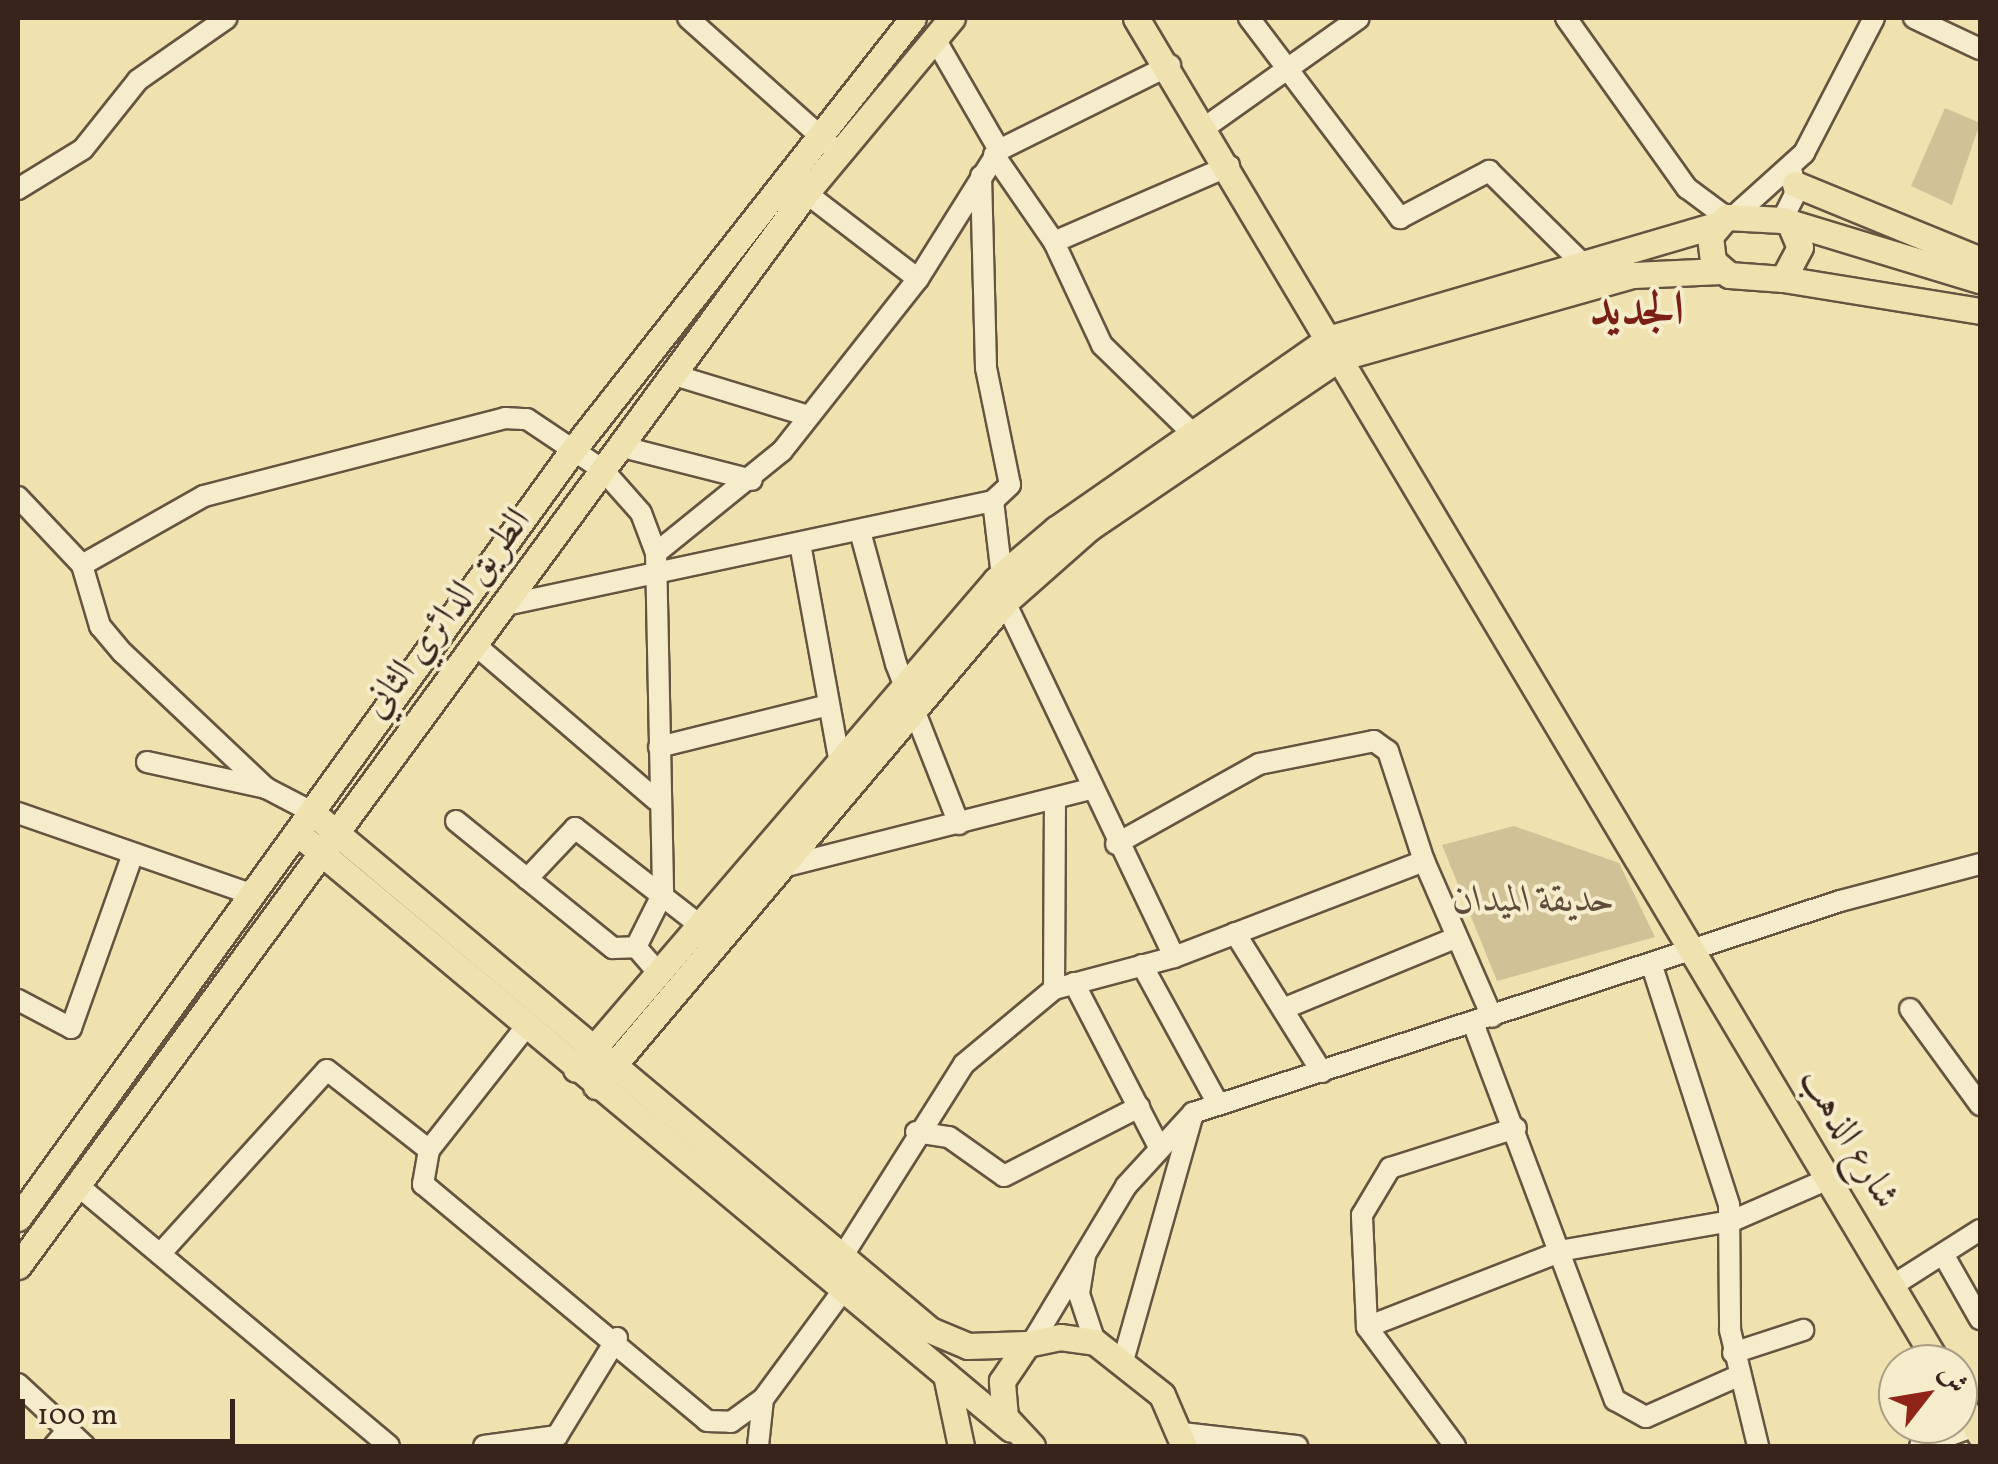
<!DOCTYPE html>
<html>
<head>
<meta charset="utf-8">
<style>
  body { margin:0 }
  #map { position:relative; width:1998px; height:1464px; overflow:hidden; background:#efe2af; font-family:Vollkorn,Amiri,serif }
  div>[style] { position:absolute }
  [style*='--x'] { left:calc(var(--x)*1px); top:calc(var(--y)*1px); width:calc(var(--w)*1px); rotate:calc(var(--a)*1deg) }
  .green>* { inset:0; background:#d0c296 }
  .roads { filter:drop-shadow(2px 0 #665441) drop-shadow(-2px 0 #665441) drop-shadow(0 2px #665441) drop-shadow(0 -2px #665441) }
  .minor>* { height:20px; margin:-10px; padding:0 10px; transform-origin:10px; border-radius:10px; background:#f5eccb }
  .major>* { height:25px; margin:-12.5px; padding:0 12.5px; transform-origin:12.5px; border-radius:12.5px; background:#efe2af }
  span { translate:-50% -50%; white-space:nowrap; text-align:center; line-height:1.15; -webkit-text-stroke:8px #f5eccb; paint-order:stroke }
  .street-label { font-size:38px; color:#39241c }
  .park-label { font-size:38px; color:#5f4c3a; font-style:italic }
  .district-label { font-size:48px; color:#7a1f14; font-weight:700 }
  .frame { position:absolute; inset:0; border:20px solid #39241c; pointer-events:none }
  .north { position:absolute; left:1878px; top:1344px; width:100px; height:100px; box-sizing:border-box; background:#f5eccb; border:2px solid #aa9c85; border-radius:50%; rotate:59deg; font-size:28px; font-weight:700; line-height:40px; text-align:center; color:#39241c }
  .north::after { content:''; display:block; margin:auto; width:35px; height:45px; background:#8f2418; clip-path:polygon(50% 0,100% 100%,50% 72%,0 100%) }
  .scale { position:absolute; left:20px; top:1399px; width:215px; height:45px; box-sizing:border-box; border:5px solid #39241c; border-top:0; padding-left:12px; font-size:30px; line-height:35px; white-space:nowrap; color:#39241c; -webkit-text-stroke:8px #f5eccb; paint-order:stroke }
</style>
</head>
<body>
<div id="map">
  <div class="green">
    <i style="clip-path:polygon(1945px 108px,1980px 123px,1952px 205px,1911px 186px)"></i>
    <i style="clip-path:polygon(1514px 826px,1619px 863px,1655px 937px,1497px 981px,1442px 845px)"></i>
  </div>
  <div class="roads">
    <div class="minor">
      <i style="--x:688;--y:18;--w:192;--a:41.8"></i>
      <i style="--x:1249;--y:18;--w:251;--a:52.9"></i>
      <i style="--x:1400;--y:218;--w:101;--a:-27.8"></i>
      <i style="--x:1489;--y:171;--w:132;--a:44.7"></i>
      <i style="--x:1566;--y:18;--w:209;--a:54.6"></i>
      <i style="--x:1687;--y:188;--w:49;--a:36.6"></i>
      <i style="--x:1914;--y:18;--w:73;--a:25.2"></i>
      <i style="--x:935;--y:39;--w:128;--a:60"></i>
      <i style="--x:1207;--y:126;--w:186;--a:-35.4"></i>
      <i style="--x:994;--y:155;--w:106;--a:55.4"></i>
      <i style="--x:1054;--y:242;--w:191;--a:-23.5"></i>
      <i style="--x:981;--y:176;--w:192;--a:88.5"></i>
      <i style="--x:986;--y:368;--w:119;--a:78.4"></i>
      <i style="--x:1010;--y:485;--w:23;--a:137"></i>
      <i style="--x:18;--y:189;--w:76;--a:-31.6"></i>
      <i style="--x:83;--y:149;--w:88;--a:-51.4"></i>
      <i style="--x:138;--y:80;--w:108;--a:-34.9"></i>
      <i style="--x:806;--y:193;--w:141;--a:37.5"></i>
      <i style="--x:1733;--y:217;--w:96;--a:-42"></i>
      <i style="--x:1804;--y:153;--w:152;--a:-62.6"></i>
      <i style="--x:1782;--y:220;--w:29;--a:-63"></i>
      <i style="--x:1795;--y:194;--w:22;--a:-98"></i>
      <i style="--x:1054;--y:242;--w:114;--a:65"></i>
      <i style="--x:1102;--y:345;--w:124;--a:44.3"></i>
      <i style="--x:671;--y:374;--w:143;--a:17"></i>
      <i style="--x:619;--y:446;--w:137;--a:14.3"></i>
      <i style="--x:18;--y:497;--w:93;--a:46.7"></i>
      <i style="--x:82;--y:565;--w:64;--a:73.6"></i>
      <i style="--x:100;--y:626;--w:35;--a:50"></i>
      <i style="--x:123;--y:653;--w:197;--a:43.4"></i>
      <i style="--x:266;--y:788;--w:50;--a:27.6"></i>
      <i style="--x:861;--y:535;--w:134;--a:74.8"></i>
      <i style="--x:896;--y:664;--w:172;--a:68.5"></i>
      <i style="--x:801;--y:549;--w:218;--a:79.7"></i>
      <i style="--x:656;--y:553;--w:162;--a:-39"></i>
      <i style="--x:782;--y:451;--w:219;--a:-51.7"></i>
      <i style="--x:918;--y:279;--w:152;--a:-57.9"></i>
      <i style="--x:999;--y:150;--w:191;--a:-26.4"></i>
      <i style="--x:82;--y:565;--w:140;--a:-29.5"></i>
      <i style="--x:204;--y:496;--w:311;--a:-14.5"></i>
      <i style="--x:505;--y:418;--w:22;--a:3"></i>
      <i style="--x:527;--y:419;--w:92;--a:33.9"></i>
      <i style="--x:603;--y:470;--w:57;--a:48.5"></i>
      <i style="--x:641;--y:513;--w:43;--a:69.4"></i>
      <i style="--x:656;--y:553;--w:340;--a:88.8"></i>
      <i style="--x:663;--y:893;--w:60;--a:116.6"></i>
      <i style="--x:636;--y:947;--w:37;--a:49"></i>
      <i style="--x:501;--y:606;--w:503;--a:-12.05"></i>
      <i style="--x:993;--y:501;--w:102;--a:83.2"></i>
      <i style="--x:1005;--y:602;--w:393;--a:64.5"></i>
      <i style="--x:473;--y:643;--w:241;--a:40.6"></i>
      <i style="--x:659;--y:747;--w:171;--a:-13.9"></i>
      <i style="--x:147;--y:762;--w:122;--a:12.3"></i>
      <i style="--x:18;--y:813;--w:249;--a:19.2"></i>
      <i style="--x:456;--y:821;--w:202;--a:39"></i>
      <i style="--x:613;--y:948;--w:23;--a:-2"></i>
      <i style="--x:1116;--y:844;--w:164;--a:-29.2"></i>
      <i style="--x:1259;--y:764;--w:117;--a:-11.3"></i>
      <i style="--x:1374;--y:741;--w:17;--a:36"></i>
      <i style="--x:1388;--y:751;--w:116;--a:71.9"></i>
      <i style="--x:782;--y:867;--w:319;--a:-14.2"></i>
      <i style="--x:527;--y:879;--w:70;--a:-46.7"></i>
      <i style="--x:575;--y:828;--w:161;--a:37.9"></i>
      <i style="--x:1235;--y:933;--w:164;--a:58"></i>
      <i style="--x:1142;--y:965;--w:156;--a:61.3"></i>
      <i style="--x:1652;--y:966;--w:251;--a:72.1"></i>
      <i style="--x:1729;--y:1205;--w:125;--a:89.5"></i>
      <i style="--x:1730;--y:1330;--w:119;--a:76.4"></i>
      <i style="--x:1074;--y:983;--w:182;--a:62.6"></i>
      <i style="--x:1054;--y:989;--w:190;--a:-89.7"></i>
      <i style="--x:18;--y:1000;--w:60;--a:27.8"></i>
      <i style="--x:71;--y:1028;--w:185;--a:-70.4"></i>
      <i style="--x:1283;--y:1009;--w:186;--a:-22.4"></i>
      <i style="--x:1910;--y:1009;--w:119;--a:53.9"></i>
      <i style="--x:1473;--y:1023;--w:403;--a:69.4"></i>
      <i style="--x:1615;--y:1400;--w:35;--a:29"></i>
      <i style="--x:1646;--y:1417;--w:101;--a:-24"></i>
      <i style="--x:525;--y:1028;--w:155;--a:128.2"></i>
      <i style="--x:429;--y:1150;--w:35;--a:100"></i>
      <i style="--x:423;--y:1184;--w:370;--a:39.8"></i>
      <i style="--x:707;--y:1421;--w:24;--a:2"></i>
      <i style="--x:731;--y:1422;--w:39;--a:-36"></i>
      <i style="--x:763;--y:1399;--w:147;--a:-53.6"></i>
      <i style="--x:916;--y:1132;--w:33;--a:9"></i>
      <i style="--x:949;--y:1137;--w:67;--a:35.3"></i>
      <i style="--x:1004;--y:1176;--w:152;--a:-27.1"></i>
      <i style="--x:82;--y:1189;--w:400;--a:39.9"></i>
      <i style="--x:160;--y:1254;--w:248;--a:-47.8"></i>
      <i style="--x:327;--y:1070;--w:130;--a:38.1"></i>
      <i style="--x:1943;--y:1254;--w:75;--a:60.4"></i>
      <i style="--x:1085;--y:1256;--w:38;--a:99"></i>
      <i style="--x:1079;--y:1294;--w:51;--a:71.6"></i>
      <i style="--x:842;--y:1257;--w:228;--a:-57.7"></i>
      <i style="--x:964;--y:1064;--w:117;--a:-39.8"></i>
      <i style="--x:1054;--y:989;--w:124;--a:-14.9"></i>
      <i style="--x:1174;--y:957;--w:268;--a:-21"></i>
      <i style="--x:1424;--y:861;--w:170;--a:66.4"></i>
      <i style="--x:1892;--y:1286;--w:104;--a:-32.5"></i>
      <i style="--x:1367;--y:1327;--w:212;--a:-21.3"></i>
      <i style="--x:1565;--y:1250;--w:169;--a:-9.9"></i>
      <i style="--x:1732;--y:1221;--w:105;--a:-23.6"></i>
      <i style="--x:1033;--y:1341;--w:181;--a:-59"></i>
      <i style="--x:1126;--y:1186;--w:99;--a:-47.5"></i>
      <i style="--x:1193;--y:1113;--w:681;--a:-18.14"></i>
      <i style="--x:1840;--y:901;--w:145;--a:-14.8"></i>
      <i style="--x:1733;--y:1353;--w:74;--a:-18.2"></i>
      <i style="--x:1123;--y:1361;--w:258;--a:-74.2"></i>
      <i style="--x:18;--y:1384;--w:91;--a:42.8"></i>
      <i style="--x:1183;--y:1433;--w:115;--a:6.5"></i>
      <i style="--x:54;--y:1446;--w:20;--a:-49"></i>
      <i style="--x:484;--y:1446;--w:74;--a:-7.8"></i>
      <i style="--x:557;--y:1436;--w:115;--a:-58.5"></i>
      <i style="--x:758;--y:1446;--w:47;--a:-83.9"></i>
      <i style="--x:1455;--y:1446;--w:148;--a:-126.5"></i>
      <i style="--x:1367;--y:1327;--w:112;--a:-92.6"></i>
      <i style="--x:1362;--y:1215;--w:55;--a:-59.2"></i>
      <i style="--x:1390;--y:1168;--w:132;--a:-17.6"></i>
      <i style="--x:1920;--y:1446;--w:59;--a:-20"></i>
    </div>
    <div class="major">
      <i style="--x:1136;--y:18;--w:1567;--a:59.21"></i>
      <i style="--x:1795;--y:184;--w:200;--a:22.3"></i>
      <i style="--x:1790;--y:224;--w:25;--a:67"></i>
      <i style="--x:1800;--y:247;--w:36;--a:118"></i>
      <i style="--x:1783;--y:279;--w:54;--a:-175.8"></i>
      <i style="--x:1729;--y:275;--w:21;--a:-139"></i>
      <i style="--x:1713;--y:261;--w:25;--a:-97"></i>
      <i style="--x:1710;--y:236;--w:25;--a:-50"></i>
      <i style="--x:1726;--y:217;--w:56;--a:3.1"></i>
      <i style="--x:1782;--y:220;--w:207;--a:16.9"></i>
      <i style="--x:1783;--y:279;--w:200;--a:9.2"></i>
      <i style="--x:321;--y:820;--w:794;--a:39.94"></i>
      <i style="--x:930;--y:1330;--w:41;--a:22.8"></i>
      <i style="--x:968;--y:1346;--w:59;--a:-1.9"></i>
      <i style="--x:307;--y:841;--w:917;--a:39.87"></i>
      <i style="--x:576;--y:1069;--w:645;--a:-49.34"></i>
      <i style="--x:996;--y:580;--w:79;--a:-40.4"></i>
      <i style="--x:1056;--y:529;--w:332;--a:-34.9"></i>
      <i style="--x:1328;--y:339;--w:404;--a:-16.4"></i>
      <i style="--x:596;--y:1086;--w:634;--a:-49.8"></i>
      <i style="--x:1005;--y:602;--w:112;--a:-41.4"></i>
      <i style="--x:1089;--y:528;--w:302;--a:-34.2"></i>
      <i style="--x:1339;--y:358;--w:305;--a:-15.8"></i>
      <i style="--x:1633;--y:275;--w:88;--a:-2.6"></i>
      <i style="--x:18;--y:1218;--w:946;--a:-54.16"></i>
      <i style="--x:572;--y:451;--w:551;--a:-51.78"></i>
      <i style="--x:18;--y:1266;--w:1331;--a:-53.71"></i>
      <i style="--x:806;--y:193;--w:228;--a:-50.2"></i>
      <i style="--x:946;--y:1375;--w:73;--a:78.1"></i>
      <i style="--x:1958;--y:1397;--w:44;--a:59.9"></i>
      <i style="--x:1032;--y:1446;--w:40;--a:-133"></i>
      <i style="--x:1005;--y:1417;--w:36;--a:-95"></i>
      <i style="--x:1002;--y:1381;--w:45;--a:-56"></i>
      <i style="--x:1027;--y:1344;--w:34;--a:-12"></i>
      <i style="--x:1060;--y:1337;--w:35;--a:8"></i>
      <i style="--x:1095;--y:1342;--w:85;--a:38.3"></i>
      <i style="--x:1162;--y:1395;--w:56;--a:66.7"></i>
    </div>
  </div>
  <div class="street-label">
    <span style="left:448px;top:614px;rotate:-53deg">الطريق الدائري الثاني</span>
    <span style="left:1848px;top:1139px;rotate:59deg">شارع الذهب</span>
  </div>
  <div class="park-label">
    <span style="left:1534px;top:902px">حديقة الميدان</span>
  </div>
  <div class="district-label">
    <span style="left:1637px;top:312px">الجديد</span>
  </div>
  <div class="frame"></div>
  <div class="north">ش</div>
  <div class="scale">100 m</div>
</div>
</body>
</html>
